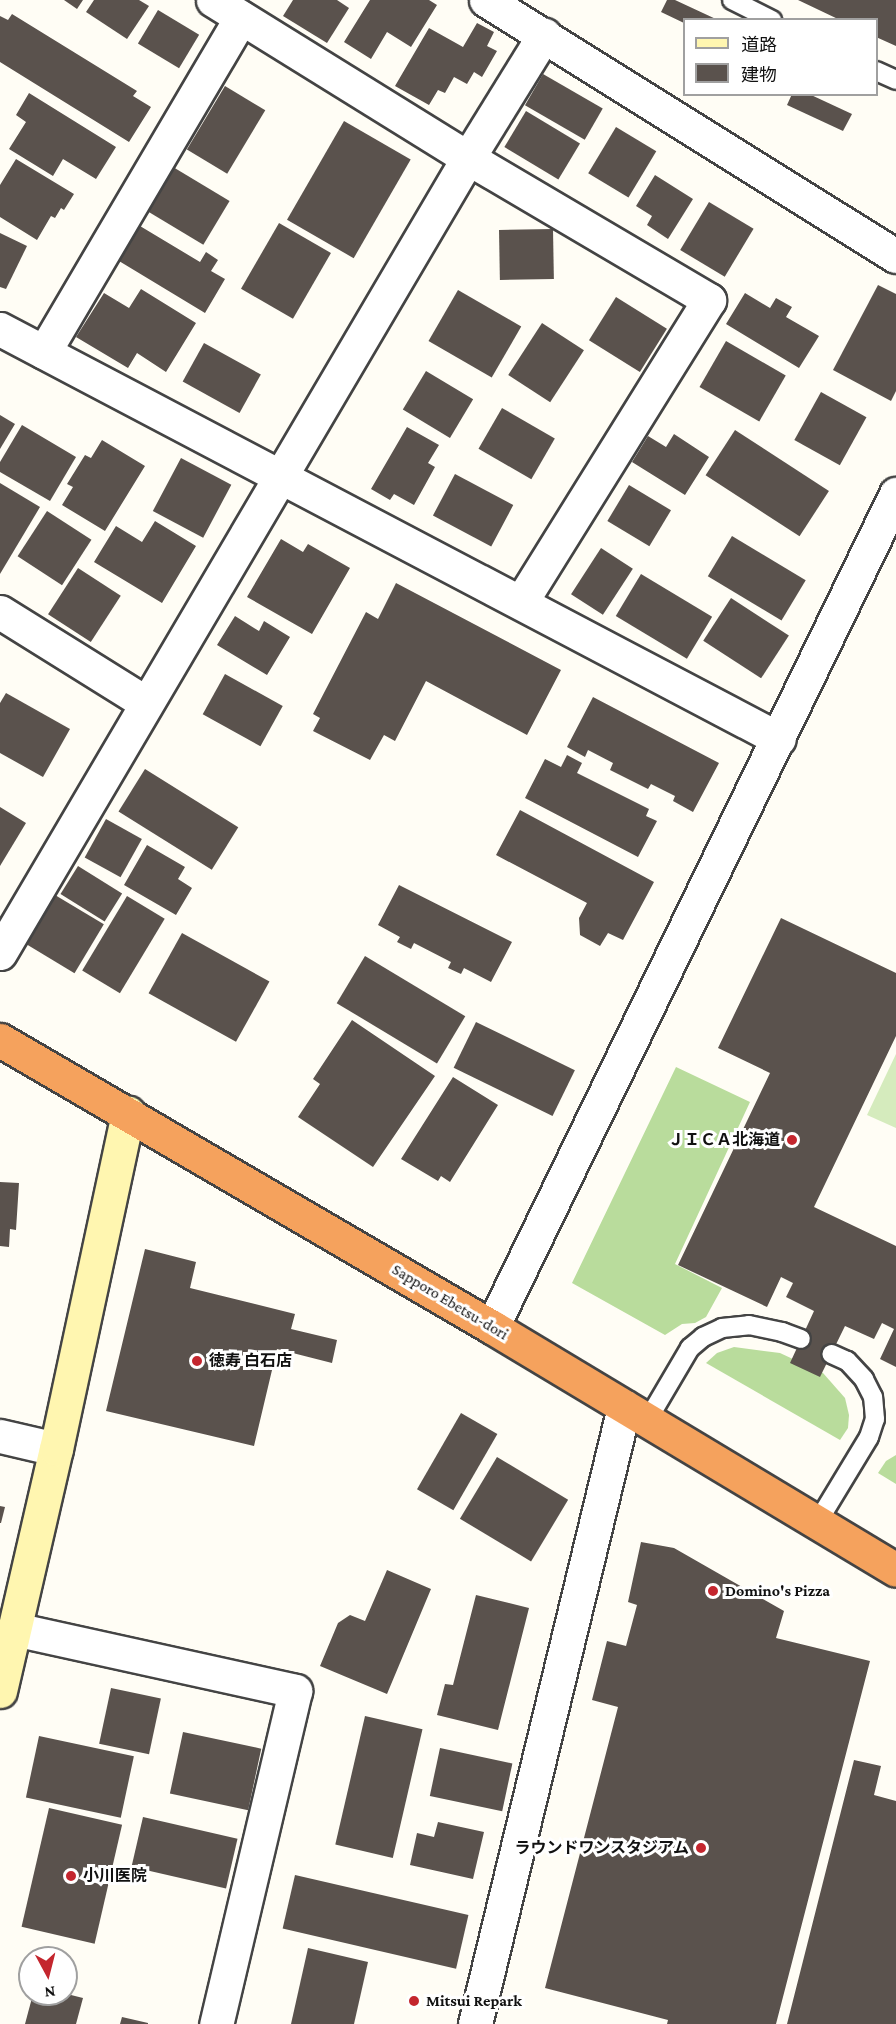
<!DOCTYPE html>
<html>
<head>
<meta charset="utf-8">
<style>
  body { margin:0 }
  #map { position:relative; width:896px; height:2024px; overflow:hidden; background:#fffdf5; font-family:"Crimson Pro","Noto Sans JP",serif }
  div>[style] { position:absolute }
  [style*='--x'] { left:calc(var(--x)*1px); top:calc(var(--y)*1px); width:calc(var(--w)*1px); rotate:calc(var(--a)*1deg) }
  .green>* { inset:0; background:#d5ebbd }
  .forest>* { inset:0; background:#b9dc9c }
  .building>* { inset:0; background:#5a524d; transform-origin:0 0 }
  .roads { filter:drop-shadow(2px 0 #444) drop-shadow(-2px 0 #444) drop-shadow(0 2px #444) drop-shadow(0 -2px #444) }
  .lane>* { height:18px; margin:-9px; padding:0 9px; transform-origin:9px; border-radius:9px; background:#fff }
  .street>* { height:33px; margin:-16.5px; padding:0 16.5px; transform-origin:16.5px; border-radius:16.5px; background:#fff }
  .secondary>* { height:33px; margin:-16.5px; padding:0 16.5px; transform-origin:16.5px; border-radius:16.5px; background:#fff6b0 }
  .highway>* { height:33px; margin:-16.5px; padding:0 16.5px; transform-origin:16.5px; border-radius:16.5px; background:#f5a25d }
  .dots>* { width:16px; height:16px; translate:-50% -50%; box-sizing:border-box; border:3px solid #fff; border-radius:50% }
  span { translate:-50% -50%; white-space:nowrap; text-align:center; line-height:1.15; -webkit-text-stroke:6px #fff; paint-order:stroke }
  .poi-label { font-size:16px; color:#111; font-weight:700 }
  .right { translate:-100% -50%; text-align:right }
  .left { translate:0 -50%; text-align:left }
  .street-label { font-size:16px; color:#111 }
  .legend { position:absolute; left:683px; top:18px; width:195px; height:78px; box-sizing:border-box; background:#fff; border:2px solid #a0a0a0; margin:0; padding:8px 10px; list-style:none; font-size:18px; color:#111 }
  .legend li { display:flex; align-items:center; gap:12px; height:30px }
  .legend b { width:30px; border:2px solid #a0a0a0 }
  .north { position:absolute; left:18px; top:1946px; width:60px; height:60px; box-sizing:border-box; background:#fff; border:2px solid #a0a0a0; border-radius:50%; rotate:173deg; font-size:16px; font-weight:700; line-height:24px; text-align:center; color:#111 }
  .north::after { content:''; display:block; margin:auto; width:21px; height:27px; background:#c4262e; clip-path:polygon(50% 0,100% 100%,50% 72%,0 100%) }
</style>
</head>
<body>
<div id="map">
  <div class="green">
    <i style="clip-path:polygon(896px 1054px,896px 1128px,867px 1115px)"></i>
  </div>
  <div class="forest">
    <i style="clip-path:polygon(676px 1067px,750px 1102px,675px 1264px,722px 1288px,706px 1317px,695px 1323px,682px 1324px,665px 1335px,572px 1283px)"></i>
    <i style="clip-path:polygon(734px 1347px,780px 1353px,823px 1373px,845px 1398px,849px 1415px,848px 1428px,840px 1440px,706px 1363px,717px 1353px)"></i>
    <i style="clip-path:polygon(896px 1455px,896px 1484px,878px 1473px,886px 1461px)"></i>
  </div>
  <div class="building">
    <i style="clip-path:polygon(64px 0,83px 0,77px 9px)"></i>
    <i style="clip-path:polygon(94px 0,139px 0,149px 6px,127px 39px,86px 12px)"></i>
    <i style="clip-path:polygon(293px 0,337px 0,349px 8px,327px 43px,283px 16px)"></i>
    <i style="clip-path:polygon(370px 0,429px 0,437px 5px,411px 47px,387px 32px,371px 59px,344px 42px)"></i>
    <i style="clip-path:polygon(667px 0,675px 0,718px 20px,684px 20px,684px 23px,661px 12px)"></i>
    <i style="clip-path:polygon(798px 0,896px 0,896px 46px,876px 37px,876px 20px,840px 20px)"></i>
    <i style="left:158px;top:10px;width:48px;height:39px;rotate:31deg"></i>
    <i style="clip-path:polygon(12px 14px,137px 91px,133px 96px,151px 107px,129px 142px,0 62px,0 16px,8px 20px)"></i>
    <i style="clip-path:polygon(477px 23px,494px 32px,487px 46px,497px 51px,482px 77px,474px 72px,467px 84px,454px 77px,445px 93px,438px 90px,429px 105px,395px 86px,429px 28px,463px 47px)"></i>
    <i style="left:543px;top:74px;width:69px;height:36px;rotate:30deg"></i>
    <i style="left:225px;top:86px;width:47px;height:74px;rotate:31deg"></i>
    <i style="clip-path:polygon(29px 93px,116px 147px,96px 179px,63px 159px,53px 176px,9px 149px,26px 122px,16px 115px)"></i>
    <i style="clip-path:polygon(792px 94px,809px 94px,852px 114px,843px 131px,787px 105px)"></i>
    <i style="left:526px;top:111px;width:63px;height:42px;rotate:31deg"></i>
    <i style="left:344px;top:121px;width:77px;height:114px;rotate:30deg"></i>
    <i style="left:616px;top:127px;width:47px;height:54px;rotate:31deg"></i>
    <i style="clip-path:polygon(16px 159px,74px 194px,64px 210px,61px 208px,55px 218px,51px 216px,37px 240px,0 217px,0 185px)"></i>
    <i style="left:173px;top:167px;width:66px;height:51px;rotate:31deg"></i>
    <i style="clip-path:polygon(655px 175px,693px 199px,668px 239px,647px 225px,652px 216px,636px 206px)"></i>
    <i style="left:709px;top:202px;width:52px;height:56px;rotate:31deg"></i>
    <i style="left:279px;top:223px;width:60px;height:76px;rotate:30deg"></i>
    <i style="clip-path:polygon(140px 226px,200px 262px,206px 252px,218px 260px,211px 271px,225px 279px,205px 313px,119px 261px)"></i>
    <i style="left:553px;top:229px;width:50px;height:54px;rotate:89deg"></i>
    <i style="clip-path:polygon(0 233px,27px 246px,6px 289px,0 287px)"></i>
    <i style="clip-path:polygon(878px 285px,896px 294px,896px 391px,891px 401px,833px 370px)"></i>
    <i style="clip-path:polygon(141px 289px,196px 323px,166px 372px,137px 353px,128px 368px,76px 337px,104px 293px,129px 308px)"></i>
    <i style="left:458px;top:290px;width:73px;height:59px;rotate:30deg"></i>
    <i style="clip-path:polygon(745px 293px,770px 308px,776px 298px,792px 307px,786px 317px,819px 336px,799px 368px,726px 324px)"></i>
    <i style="left:616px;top:297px;width:60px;height:51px;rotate:32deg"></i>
    <i style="left:542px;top:323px;width:50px;height:62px;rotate:33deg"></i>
    <i style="left:726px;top:341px;width:69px;height:53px;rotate:30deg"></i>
    <i style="left:204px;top:343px;width:65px;height:44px;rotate:29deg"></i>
    <i style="left:426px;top:371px;width:55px;height:45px;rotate:31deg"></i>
    <i style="left:821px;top:392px;width:52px;height:55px;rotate:29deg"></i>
    <i style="left:502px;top:408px;width:61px;height:47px;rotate:30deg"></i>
    <i style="clip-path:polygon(0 415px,15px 424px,0 449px)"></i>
    <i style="clip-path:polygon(22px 425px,76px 457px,50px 501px,0 472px,0 462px)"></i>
    <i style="clip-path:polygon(407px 427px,439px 445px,428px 463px,435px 467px,414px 505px,394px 494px,390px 500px,371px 489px)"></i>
    <i style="left:735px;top:430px;width:112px;height:54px;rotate:33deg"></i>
    <i style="clip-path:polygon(674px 434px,709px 457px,685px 495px,632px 462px,648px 436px,666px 447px)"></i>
    <i style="clip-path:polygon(102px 440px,145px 466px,105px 531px,62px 505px,73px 487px,67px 484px,85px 455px,91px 458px)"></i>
    <i style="left:181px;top:458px;width:57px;height:60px;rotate:28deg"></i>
    <i style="left:455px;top:474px;width:66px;height:47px;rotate:28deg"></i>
    <i style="clip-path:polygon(0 483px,40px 507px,0 574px)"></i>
    <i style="left:629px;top:485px;width:49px;height:42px;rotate:31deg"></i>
    <i style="left:47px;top:511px;width:53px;height:54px;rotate:33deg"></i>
    <i style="clip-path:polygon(155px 521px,196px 546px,162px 603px,94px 562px,116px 526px,142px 542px)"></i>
    <i style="left:732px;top:536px;width:86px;height:47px;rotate:31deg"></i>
    <i style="clip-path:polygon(281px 539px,303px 552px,308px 544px,350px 568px,312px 634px,247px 597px)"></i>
    <i style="left:601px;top:548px;width:38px;height:55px;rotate:33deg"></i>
    <i style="left:78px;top:568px;width:51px;height:55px;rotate:33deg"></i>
    <i style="left:641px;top:574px;width:83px;height:49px;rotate:31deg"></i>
    <i style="clip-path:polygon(396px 583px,561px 670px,527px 735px,426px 681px,395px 741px,384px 735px,370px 760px,313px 731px,320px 718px,313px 714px,366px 612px,378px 619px)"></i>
    <i style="left:731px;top:598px;width:69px;height:51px;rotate:33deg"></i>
    <i style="clip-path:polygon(235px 616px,259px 631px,264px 621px,290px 637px,267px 675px,217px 645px)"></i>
    <i style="left:225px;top:674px;width:66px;height:46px;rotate:29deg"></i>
    <i style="clip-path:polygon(6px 693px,70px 729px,43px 777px,0 753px,0 703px)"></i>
    <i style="clip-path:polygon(593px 697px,719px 763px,693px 812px,673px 801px,675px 796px,651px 784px,648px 789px,610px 770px,613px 763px,588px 750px,585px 757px,567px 747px)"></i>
    <i style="clip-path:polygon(567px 755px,582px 763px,577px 773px,649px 809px,646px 816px,657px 821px,638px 857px,525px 798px,545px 759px,561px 767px)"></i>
    <i style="left:145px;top:769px;width:110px;height:50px;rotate:32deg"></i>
    <i style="clip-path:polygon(0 807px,26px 823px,0 866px)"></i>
    <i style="clip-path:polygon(520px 810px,654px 882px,623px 940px,608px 933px,600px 946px,580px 935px,579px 918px,587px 903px,496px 855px)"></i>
    <i style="left:106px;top:819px;width:41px;height:44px;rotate:29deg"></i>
    <i style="clip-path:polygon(147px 845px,185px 867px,178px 879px,192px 888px,176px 915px,124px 885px)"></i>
    <i style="left:78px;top:866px;width:52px;height:33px;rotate:32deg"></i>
    <i style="clip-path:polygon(399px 885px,512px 942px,491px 982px,464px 968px,461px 974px,448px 968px,451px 962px,414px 943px,411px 949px,397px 942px,400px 937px,378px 925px)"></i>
    <i style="left:55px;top:895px;width:57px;height:57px;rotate:31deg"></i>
    <i style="left:127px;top:896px;width:44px;height:87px;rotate:31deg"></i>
    <i style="clip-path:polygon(781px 918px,896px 973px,896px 1036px,814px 1207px,896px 1246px,896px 1367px,880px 1359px,894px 1329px,882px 1323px,874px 1339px,845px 1326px,820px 1377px,790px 1363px,814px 1311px,786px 1297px,793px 1283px,781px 1277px,767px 1307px,678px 1265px,770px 1073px,718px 1048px)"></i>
    <i style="left:182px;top:933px;width:100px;height:69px;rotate:29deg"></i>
    <i style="left:365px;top:956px;width:117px;height:55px;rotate:31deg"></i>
    <i style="clip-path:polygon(352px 1020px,435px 1076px,373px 1167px,298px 1117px,320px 1084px,313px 1079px)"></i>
    <i style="left:476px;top:1022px;width:110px;height:51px;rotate:26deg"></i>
    <i style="clip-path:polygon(453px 1077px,498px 1105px,450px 1182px,441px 1176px,438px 1181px,401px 1159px)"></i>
    <i style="clip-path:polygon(0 1182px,19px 1183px,16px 1230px,10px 1229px,9px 1247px,0 1246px)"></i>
    <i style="clip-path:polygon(145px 1249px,196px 1262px,190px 1288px,295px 1314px,291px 1329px,337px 1340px,332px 1363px,277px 1349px,254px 1446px,106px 1411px)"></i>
    <i style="left:461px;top:1413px;width:42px;height:88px;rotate:30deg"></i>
    <i style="left:497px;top:1457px;width:83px;height:72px;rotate:31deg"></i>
    <i style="clip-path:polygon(0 1506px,5px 1507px,1px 1523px,0 1523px)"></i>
    <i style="clip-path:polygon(641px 1542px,674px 1548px,784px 1611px,776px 1638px,870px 1661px,776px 2024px,667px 2024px,668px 2020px,545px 1988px,618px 1707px,592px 1700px,607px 1641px,626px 1646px,637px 1605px,628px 1602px)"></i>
    <i style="clip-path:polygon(387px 1570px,431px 1589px,387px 1694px,320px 1666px,338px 1623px,350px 1615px,365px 1621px)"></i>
    <i style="clip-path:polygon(476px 1595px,529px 1608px,498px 1730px,437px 1715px,445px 1684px,453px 1685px)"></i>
    <i style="left:111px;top:1688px;width:51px;height:57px;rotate:12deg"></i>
    <i style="left:365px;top:1716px;width:59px;height:132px;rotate:13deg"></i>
    <i style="left:183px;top:1732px;width:80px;height:63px;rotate:12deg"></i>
    <i style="left:39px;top:1736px;width:97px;height:63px;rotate:12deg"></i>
    <i style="left:440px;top:1748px;width:74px;height:49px;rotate:12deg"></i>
    <i style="clip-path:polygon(854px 1760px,881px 1766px,874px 1795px,896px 1801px,896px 2024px,787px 2024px)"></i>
    <i style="left:49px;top:1808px;width:75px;height:122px;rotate:13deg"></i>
    <i style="left:143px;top:1817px;width:97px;height:51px;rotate:13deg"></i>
    <i style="clip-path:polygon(438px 1822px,484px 1832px,473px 1879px,410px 1865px,417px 1833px,434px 1837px)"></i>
    <i style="left:295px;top:1875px;width:178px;height:55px;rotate:13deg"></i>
    <i style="clip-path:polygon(308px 1948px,368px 1962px,354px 2024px,291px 2024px)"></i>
    <i style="clip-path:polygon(33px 1994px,67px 1994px,83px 1998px,76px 2024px,25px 2024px)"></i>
    <i style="clip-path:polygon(122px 2017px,148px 2023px,148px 2024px,120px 2024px)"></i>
  </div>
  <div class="roads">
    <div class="lane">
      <i style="--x:732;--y:0;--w:45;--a:26.6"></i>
      <i style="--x:876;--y:71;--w:22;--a:24"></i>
      <i style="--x:647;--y:1421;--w:85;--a:-59.5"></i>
      <i style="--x:690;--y:1348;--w:17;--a:-40"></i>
      <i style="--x:703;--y:1337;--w:21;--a:-25"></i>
      <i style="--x:722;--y:1328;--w:27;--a:-6"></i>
      <i style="--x:749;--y:1325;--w:34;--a:12"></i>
      <i style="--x:782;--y:1332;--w:20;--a:20"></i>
      <i style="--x:817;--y:1523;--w:100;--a:-58.8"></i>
      <i style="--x:869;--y:1437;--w:19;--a:-72"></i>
      <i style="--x:875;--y:1419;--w:22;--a:-95"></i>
      <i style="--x:873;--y:1397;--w:20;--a:-117"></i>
      <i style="--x:864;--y:1379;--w:25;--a:-133"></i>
      <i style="--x:847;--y:1361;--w:17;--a:-156"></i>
    </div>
    <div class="street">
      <i style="--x:213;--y:0;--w:300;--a:31.8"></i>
      <i style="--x:468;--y:158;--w:280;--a:30.5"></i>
      <i style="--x:709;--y:300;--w:356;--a:121.9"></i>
      <i style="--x:486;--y:0;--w:483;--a:32"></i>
      <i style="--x:0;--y:329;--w:880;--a:27.76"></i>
      <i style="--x:44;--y:352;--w:388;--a:-59.5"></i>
      <i style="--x:0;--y:612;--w:172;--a:31.9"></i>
      <i style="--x:0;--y:953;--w:923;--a:-59.52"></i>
      <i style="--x:468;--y:158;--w:145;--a:-58.3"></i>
      <i style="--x:492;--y:1327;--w:926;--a:-64.13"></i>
      <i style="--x:0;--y:1436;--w:57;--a:13.1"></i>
      <i style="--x:14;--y:1629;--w:288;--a:12.4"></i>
      <i style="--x:295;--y:1691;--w:342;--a:103.3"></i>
      <i style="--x:475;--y:2024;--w:635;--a:-76.42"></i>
    </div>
    <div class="secondary">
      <i style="--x:0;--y:1691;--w:248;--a:-77"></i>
      <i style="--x:56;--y:1449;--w:344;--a:-77.9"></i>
    </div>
    <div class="highway">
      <i style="--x:0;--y:1040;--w:570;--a:30.26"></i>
      <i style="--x:492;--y:1327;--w:471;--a:31"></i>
    </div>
  </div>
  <div class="dots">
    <i style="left:792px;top:1140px;background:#c4262e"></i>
    <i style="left:197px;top:1361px;background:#c4262e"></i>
    <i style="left:713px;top:1591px;background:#c4262e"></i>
    <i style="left:701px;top:1848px;background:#c4262e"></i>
    <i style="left:71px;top:1876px;background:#c4262e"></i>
    <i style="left:414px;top:2001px;background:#c4262e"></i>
  </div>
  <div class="poi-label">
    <span class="right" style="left:780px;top:1140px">ＪＩＣＡ北海道</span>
    <span class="left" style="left:209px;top:1361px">徳寿 白石店</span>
    <span class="left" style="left:725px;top:1591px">Domino's Pizza</span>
    <span class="right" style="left:689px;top:1848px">ラウンドワンスタジアム</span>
    <span class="left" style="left:83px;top:1876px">小川医院</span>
    <span class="left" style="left:426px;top:2001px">Mitsui Repark</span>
  </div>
  <div class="street-label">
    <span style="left:450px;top:1302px;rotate:31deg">Sapporo Ebetsu-dori</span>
  </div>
  <ul class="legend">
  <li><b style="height:8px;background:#fff6b0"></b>道路</li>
  <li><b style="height:16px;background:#5a524d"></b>建物</li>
  </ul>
  <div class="north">N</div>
</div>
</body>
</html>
